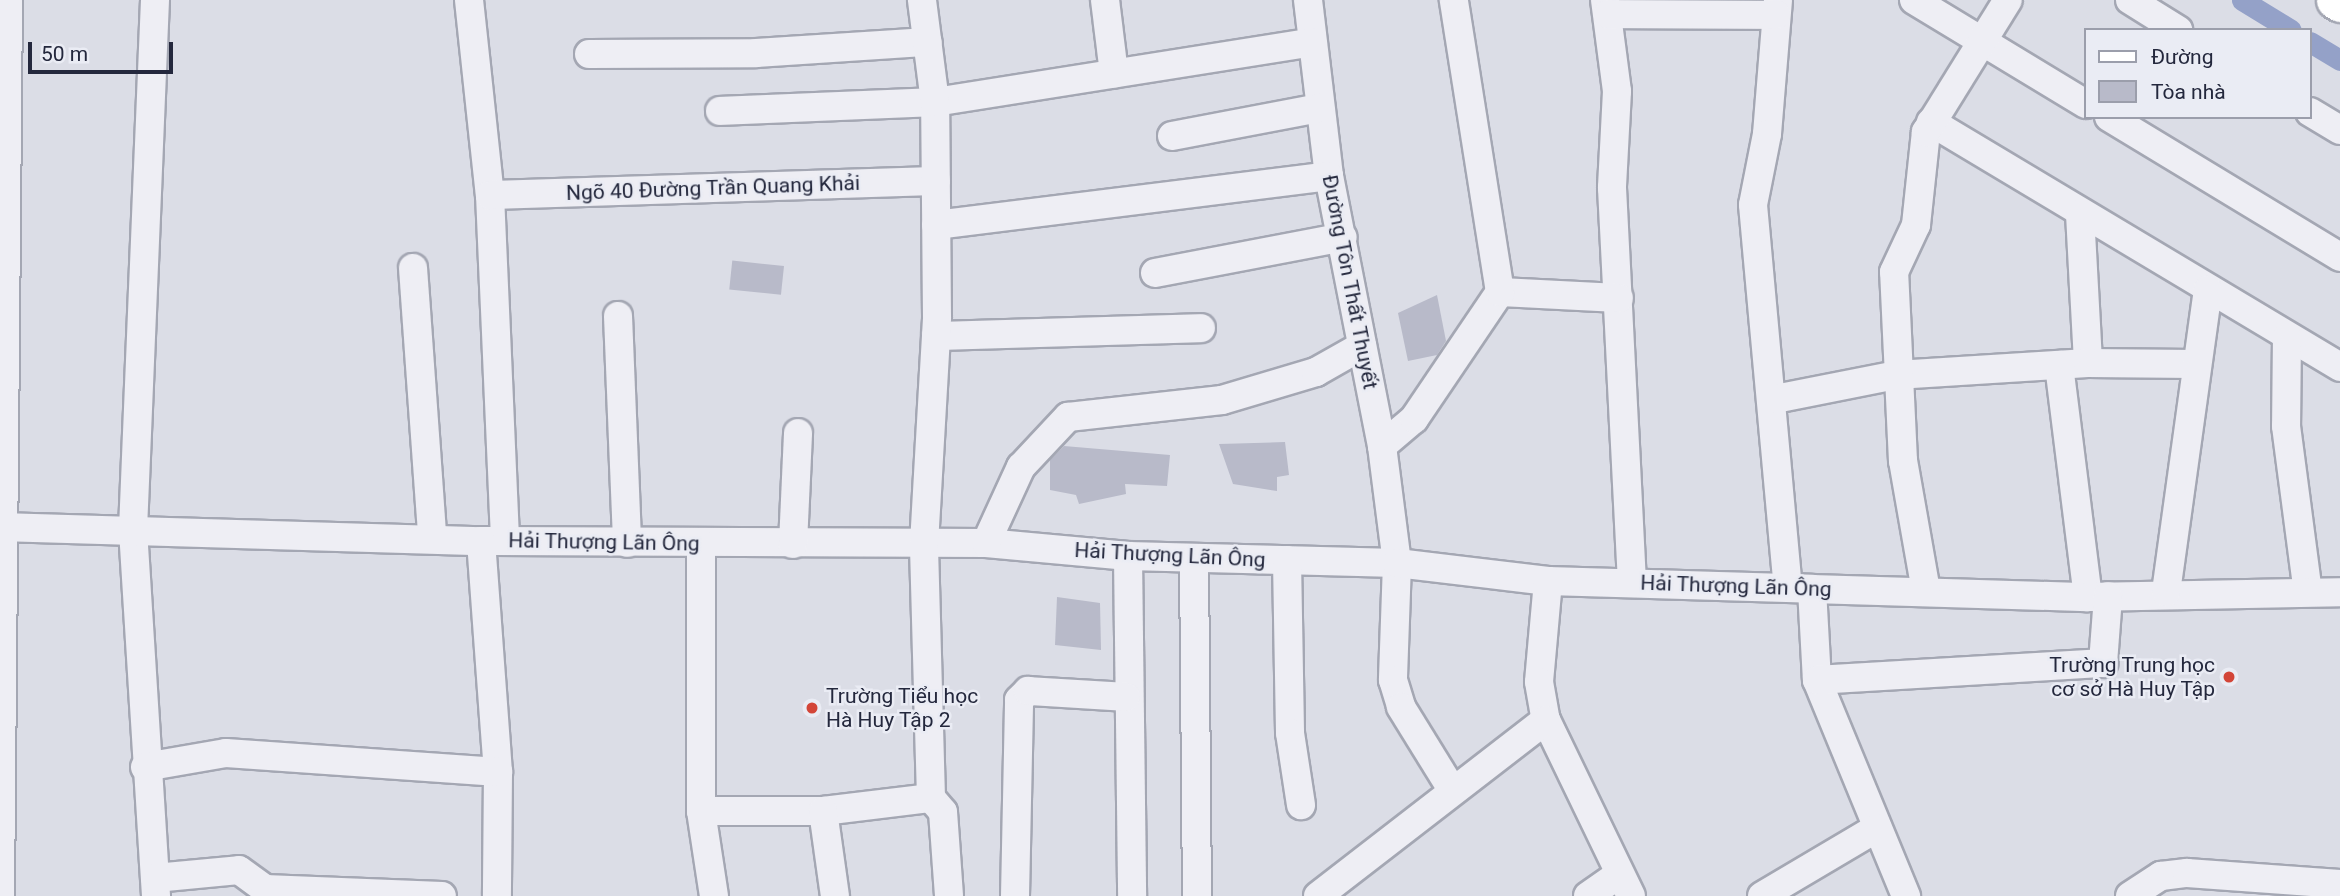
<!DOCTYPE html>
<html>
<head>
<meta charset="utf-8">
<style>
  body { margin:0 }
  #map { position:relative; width:2340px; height:896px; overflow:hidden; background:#dbdde6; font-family:Roboto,sans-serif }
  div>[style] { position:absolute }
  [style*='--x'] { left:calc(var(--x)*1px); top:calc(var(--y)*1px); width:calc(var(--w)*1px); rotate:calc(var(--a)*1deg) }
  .canal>* { height:21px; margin:-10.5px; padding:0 10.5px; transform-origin:10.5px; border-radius:10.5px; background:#94a1c8 }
  .building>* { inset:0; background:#b8bac9; transform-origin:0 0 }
  .roads { filter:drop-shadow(2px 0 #a4a7b3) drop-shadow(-2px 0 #a4a7b3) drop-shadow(0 2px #a4a7b3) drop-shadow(0 -2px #a4a7b3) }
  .minor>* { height:28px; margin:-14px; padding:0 14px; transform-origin:14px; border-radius:14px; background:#eeeef4 }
  .major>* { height:37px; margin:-18.5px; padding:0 18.5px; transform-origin:18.5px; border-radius:18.5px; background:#fff }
  .dots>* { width:19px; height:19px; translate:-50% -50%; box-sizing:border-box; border:4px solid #eaecf4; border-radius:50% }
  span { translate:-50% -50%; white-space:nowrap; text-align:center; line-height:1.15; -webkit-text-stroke:5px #eaecf4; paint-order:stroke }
  .street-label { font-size:21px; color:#24283d }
  .poi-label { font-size:21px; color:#24283d }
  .right { translate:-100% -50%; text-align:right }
  .left { translate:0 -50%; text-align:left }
  .legend { position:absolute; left:2084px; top:28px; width:228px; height:91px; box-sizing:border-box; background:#eaecf4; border:2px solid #9b9eab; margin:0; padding:9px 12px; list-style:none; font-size:21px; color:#24283d }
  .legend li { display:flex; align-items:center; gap:14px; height:35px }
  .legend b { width:35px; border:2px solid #9b9eab }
  .scale { position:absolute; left:28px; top:42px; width:145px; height:32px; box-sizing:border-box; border:4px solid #24283d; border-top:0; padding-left:9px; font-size:21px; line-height:24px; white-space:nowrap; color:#24283d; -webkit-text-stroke:5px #eaecf4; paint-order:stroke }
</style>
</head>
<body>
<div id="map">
  <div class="canal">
    <i style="--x:2242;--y:0;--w:57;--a:31.5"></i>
    <i style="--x:2310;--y:42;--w:35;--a:31"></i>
  </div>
  <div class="building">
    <i style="left:784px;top:266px;width:29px;height:52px;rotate:96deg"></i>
    <i style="clip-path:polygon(1437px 295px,1446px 341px,1437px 355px,1408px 361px,1398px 313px)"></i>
    <i style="clip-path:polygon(1285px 442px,1289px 475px,1277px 477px,1277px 491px,1233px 484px,1219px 444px)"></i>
    <i style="clip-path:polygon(1064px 446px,1170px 455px,1167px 486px,1125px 484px,1126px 494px,1079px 504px,1076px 495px,1050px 490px,1050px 460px)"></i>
    <i style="clip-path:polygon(1057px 597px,1100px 603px,1101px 650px,1055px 645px)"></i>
  </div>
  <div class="roads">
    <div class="minor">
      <i style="--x:155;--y:0;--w:530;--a:92.38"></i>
      <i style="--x:133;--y:530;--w:367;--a:86.4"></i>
      <i style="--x:469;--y:0;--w:196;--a:83.9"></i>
      <i style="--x:490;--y:195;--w:345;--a:87.5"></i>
      <i style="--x:1105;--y:0;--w:74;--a:83"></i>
      <i style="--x:1308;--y:0;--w:177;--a:83.2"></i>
      <i style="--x:1329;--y:176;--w:275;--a:78.9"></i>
      <i style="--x:1382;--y:446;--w:118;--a:82.7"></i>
      <i style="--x:1397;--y:563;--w:117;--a:92"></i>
      <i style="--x:1393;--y:680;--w:28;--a:73"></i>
      <i style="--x:1401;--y:707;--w:95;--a:58.3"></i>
      <i style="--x:1605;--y:0;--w:92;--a:82.5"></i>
      <i style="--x:1617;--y:91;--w:97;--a:93"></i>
      <i style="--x:1612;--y:188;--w:395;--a:87.1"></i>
      <i style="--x:1778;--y:0;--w:134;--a:94.7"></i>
      <i style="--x:1767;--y:134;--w:72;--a:101.2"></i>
      <i style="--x:1753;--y:205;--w:384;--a:84.8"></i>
      <i style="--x:1914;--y:0;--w:201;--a:31.2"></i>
      <i style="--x:2130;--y:0;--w:57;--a:32"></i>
      <i style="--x:1608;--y:14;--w:168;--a:0.3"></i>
      <i style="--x:589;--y:54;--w:167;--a:-0.3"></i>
      <i style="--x:756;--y:53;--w:172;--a:-3.7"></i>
      <i style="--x:720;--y:111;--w:215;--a:-2.4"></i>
      <i style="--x:935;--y:102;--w:382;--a:-9"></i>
      <i style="--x:2310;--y:112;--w:35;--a:31"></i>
      <i style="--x:2109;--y:117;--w:270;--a:31.2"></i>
      <i style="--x:1931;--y:122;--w:477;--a:30.9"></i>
      <i style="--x:1172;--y:136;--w:150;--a:-10.8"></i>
      <i style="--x:490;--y:195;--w:446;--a:-1.8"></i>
      <i style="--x:2080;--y:214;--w:149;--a:86.9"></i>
      <i style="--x:936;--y:225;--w:396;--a:-7.1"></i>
      <i style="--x:413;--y:268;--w:269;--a:85.9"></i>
      <i style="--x:1155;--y:273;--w:191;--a:-10.8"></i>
      <i style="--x:1500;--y:292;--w:119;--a:2.9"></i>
      <i style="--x:618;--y:316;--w:227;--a:87.7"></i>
      <i style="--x:936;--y:336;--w:265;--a:-1.7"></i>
      <i style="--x:2287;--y:336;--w:90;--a:90.6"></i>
      <i style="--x:2286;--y:426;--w:167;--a:82.5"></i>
      <i style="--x:2059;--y:365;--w:234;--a:82.9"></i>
      <i style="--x:1775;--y:399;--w:123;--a:-11.2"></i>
      <i style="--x:1896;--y:375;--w:192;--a:-3.6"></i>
      <i style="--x:2088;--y:363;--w:107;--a:0.5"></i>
      <i style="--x:1382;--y:446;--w:42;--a:-40.2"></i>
      <i style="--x:1414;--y:419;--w:153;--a:-55.9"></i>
      <i style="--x:1500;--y:292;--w:296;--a:-99"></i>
      <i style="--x:0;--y:527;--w:481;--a:1.7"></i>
      <i style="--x:481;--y:541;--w:505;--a:0.23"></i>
      <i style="--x:986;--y:543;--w:143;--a:5.2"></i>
      <i style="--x:1128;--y:556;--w:269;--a:1.5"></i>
      <i style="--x:1397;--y:563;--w:152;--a:6.8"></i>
      <i style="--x:1548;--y:581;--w:264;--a:1.7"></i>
      <i style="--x:1812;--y:589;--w:276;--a:1.7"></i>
      <i style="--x:2088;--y:597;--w:252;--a:-1.1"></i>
      <i style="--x:481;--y:541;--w:232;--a:85.8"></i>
      <i style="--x:498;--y:772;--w:124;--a:90.5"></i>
      <i style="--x:986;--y:543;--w:84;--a:-65.3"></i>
      <i style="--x:1021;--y:467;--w:69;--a:-46.8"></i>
      <i style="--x:1068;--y:417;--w:155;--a:-6.3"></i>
      <i style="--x:1222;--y:400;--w:98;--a:-16.6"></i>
      <i style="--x:1316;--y:372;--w:53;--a:-29.5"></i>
      <i style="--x:701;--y:544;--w:267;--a:90"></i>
      <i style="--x:701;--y:811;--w:86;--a:81.3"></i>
      <i style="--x:793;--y:544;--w:111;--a:-87.4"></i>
      <i style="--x:1128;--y:556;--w:340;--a:89.3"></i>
      <i style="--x:1194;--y:559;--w:337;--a:89.5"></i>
      <i style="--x:1287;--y:560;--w:173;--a:89"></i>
      <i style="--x:1290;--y:733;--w:73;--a:81.3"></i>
      <i style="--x:1548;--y:581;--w:101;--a:95.1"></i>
      <i style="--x:1539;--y:682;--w:39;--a:80"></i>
      <i style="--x:1546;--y:720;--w:195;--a:64.2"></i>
      <i style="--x:1812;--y:589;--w:91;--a:86.9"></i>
      <i style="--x:1817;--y:680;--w:234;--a:67.6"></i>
      <i style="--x:1926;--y:591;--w:132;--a:-100"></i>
      <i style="--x:1903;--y:461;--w:189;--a:-92.7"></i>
      <i style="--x:1894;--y:272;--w:52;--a:-64.9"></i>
      <i style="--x:1916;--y:225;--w:94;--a:-83.9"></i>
      <i style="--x:1926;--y:132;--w:155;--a:-58.2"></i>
      <i style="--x:2166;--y:592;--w:305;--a:-82.1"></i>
      <i style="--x:1817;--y:680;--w:287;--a:-3.4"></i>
      <i style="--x:2103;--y:663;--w:67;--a:-85.7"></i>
      <i style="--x:145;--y:767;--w:82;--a:-9.8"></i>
      <i style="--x:226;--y:753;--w:273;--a:4"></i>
      <i style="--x:931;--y:798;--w:18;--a:49"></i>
      <i style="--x:943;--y:812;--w:84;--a:85.9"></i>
      <i style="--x:701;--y:811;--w:122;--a:0"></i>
      <i style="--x:823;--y:811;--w:109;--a:-6.9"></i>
      <i style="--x:931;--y:798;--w:254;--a:-91.6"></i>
      <i style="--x:924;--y:544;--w:227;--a:-86.7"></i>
      <i style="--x:937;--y:317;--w:215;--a:-90.5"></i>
      <i style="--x:935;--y:102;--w:103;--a:-97.3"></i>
      <i style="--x:823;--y:811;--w:86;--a:82"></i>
      <i style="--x:155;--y:878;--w:84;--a:-5.4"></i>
      <i style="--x:239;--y:870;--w:32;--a:36"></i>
      <i style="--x:265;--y:889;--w:177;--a:2.3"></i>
      <i style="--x:0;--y:896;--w:896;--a:-89.49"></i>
      <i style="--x:1015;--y:896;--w:196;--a:-88.8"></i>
      <i style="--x:1019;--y:700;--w:13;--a:-45"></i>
      <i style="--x:1028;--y:691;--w:98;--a:3.5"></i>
      <i style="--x:1318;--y:896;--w:288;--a:-37.7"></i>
      <i style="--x:1588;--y:896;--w:38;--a:-35"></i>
      <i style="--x:1762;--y:896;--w:134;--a:-30.6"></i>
      <i style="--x:2130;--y:896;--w:37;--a:-33"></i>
      <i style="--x:2161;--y:876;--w:26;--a:-7"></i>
      <i style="--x:2187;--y:873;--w:153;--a:4.1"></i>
    </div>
    <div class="major">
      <i style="--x:2335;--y:0;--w:6;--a:31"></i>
    </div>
  </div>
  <div class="dots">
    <i style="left:2229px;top:677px;background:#d34538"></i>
    <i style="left:812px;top:708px;background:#d34538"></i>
  </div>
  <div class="street-label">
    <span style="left:713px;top:188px;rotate:-2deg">Ngõ 40 Đường Trần Quang Khải</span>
    <span style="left:1350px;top:282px;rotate:79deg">Đường Tôn Thất Thuyết</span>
    <span style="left:604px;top:542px;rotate:1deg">Hải Thượng Lãn Ông</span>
    <span style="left:1170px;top:555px;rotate:3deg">Hải Thượng Lãn Ông</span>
    <span style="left:1736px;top:586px;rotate:2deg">Hải Thượng Lãn Ông</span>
  </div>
  <div class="poi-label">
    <span class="right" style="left:2215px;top:677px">Trường Trung học<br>cơ sở Hà Huy Tập</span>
    <span class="left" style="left:826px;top:708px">Trường Tiểu học<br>Hà Huy Tập 2</span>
  </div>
  <ul class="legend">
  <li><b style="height:9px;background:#fff"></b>Đường</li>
  <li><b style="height:19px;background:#b8bac9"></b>Tòa nhà</li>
  </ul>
  <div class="scale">50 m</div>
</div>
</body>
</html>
